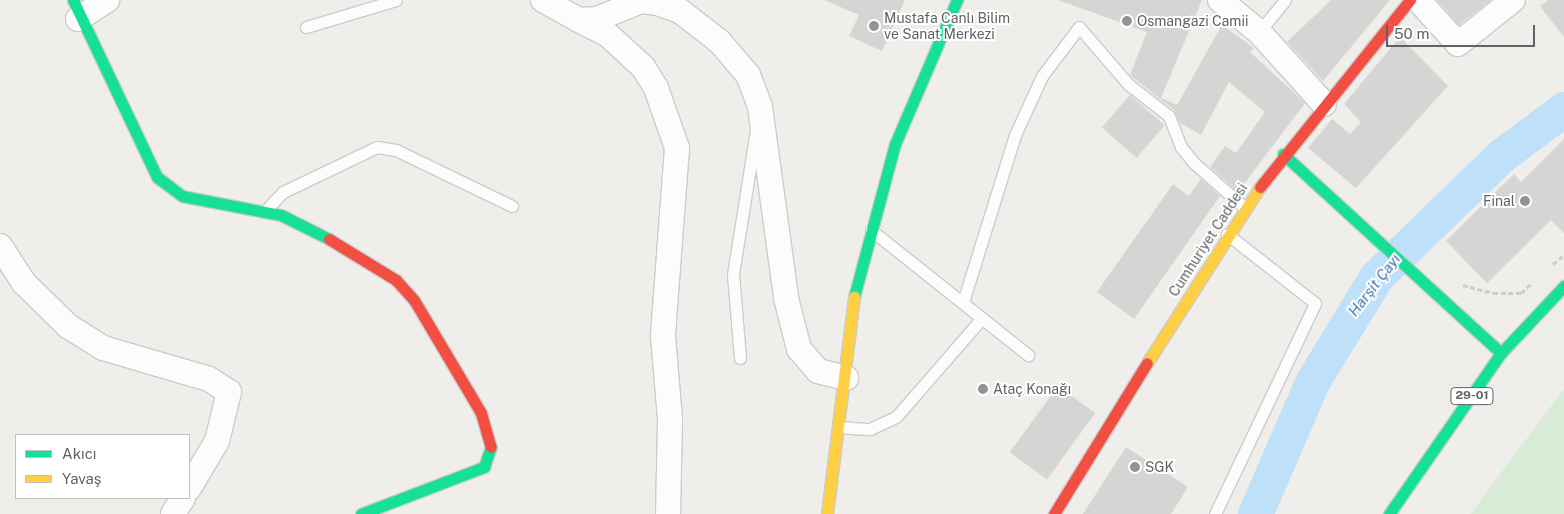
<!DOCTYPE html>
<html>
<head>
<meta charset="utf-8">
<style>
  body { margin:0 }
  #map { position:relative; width:1564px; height:514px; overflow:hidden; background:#efeeea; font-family:"Public Sans",sans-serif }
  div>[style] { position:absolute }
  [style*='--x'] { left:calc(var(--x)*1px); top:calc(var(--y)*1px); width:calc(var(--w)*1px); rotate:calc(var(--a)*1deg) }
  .green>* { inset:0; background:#d8ebd6 }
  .river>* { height:35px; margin:-17.5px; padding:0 17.5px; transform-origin:17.5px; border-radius:17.5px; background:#bfe0f9 }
  .building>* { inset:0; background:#d6d5d3; transform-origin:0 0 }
  .path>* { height:3px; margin-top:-1.5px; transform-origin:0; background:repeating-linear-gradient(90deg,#cacfcc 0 5px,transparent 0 7.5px) }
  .roads { filter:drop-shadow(1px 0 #cbcccc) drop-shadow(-1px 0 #cbcccc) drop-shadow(0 1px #cbcccc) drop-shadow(0 -1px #cbcccc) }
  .lane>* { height:11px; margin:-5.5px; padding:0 5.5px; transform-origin:5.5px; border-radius:5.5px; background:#fdfcfc }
  .street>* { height:24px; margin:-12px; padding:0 12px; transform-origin:12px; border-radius:12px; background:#fdfcfc }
  .fast>* { height:11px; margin:-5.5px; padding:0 5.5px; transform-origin:5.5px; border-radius:5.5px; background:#16e098 }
  .slow>* { height:11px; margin:-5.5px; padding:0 5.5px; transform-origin:5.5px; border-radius:5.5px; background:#ffcf43 }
  .jam>* { height:11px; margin:-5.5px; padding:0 5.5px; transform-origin:5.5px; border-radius:5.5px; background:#f24e42 }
  .dots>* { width:14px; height:14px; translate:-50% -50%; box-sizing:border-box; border:2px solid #fff; border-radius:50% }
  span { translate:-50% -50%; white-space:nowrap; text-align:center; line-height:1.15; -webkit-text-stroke:4px #fff; paint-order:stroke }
  .shield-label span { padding:1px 4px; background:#fff; border:1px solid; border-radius:4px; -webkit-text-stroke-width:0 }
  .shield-label { font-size:12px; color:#5f6368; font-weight:700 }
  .poi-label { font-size:14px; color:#5f6368 }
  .left { translate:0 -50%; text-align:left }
  .right { translate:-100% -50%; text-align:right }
  .street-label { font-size:14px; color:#5f6368 }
  .water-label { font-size:15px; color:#4174aa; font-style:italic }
  .legend { position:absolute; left:15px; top:434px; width:175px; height:65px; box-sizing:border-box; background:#fff; border:1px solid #bfc1c3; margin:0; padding:6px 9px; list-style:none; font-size:15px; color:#5f6368 }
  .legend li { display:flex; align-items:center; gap:10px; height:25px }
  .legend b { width:25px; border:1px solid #bfc1c3 }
  .scale { position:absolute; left:1386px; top:25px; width:149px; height:22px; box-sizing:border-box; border:2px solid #5f6368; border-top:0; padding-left:6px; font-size:15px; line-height:18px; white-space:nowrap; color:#5f6368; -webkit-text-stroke:4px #fff; paint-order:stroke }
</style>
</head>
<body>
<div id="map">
  <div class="green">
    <i style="clip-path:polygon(1564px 389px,1564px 514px,1471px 514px,1494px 482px)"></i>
  </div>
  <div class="river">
    <i style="--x:1255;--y:514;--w:144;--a:-66.6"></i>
    <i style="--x:1312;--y:382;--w:123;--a:-58.6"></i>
    <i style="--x:1376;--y:277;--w:175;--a:-44.1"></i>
    <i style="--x:1502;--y:155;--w:77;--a:-36.6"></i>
  </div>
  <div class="building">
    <i style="clip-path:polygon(824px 0,905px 0,882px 51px,849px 36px,859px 15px)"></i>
    <i style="clip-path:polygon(1058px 0,1202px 0,1161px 98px,1177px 105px,1222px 25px,1254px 48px,1250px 52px,1305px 103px,1238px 192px,1210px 167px,1225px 146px,1236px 153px,1265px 112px,1229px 82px,1201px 135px,1180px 123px,1174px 110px,1130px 75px,1147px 32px)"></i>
    <i style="clip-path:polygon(1331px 0,1390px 0,1323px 81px,1287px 42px)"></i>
    <i style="clip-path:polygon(1437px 0,1491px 0,1459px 25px)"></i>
    <i style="clip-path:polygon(1548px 0,1564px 0,1564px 37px,1540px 6px)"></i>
    <i style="clip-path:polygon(1400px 37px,1448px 86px,1356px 188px,1308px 148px,1332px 119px,1350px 134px,1361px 122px,1344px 104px)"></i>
    <i style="left:1130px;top:95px;width:46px;height:43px;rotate:41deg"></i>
    <i style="clip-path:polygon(1564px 139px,1564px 233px,1551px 220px,1487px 283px,1446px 241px,1514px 174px,1521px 182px)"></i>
    <i style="clip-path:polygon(1201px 179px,1220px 196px,1134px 319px,1097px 292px,1173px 184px,1189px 196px)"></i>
    <i style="left:1058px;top:386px;width:46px;height:82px;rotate:36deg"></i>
    <i style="clip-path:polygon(1126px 447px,1188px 487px,1171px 514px,1083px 514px)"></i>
  </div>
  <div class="path">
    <i style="--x:1553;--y:264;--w:14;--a:-39"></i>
    <i style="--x:1463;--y:285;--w:31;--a:15"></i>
    <i style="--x:1493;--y:293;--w:28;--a:0"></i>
    <i style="--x:1521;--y:293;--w:15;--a:-42"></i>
  </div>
  <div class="roads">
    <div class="lane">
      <i style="--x:306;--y:27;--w:94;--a:-16.7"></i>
      <i style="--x:1259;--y:32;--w:41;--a:-50.9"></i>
      <i style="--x:266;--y:210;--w:25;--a:-47"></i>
      <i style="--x:283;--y:192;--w:104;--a:-25.6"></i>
      <i style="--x:377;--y:147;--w:19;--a:9"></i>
      <i style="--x:396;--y:150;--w:129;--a:25.8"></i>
      <i style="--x:871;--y:230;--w:201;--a:38.5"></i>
      <i style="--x:963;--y:302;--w:175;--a:-72.7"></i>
      <i style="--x:1015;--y:135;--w:65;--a:-65.4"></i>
      <i style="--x:1042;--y:76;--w:61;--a:-52.9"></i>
      <i style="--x:1079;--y:27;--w:75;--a:49.3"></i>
      <i style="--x:1128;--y:84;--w:52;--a:38"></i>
      <i style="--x:1169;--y:116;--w:33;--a:69"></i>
      <i style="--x:1181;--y:147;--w:21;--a:51"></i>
      <i style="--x:1194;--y:163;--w:68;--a:41.4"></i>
      <i style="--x:740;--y:358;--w:84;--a:-94.8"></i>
      <i style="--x:733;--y:274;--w:145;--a:-80.9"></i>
      <i style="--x:839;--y:427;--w:31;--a:4"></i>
      <i style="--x:870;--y:429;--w:29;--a:-25"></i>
      <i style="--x:896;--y:417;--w:131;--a:-49"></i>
      <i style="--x:1215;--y:514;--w:233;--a:-64.6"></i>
      <i style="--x:1315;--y:303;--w:112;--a:-141.9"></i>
    </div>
    <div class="street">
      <i style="--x:543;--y:0;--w:41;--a:29.1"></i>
      <i style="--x:579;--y:20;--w:18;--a:-3"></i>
      <i style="--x:597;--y:19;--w:48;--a:-22.2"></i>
      <i style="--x:641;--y:1;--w:16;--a:7"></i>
      <i style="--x:657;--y:3;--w:24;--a:19"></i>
      <i style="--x:680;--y:11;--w:49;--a:37.6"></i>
      <i style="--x:719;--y:41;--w:45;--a:49.5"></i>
      <i style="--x:748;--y:75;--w:34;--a:69"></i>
      <i style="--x:760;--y:107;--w:193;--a:82.2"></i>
      <i style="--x:786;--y:298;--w:53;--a:75.7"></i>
      <i style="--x:799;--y:349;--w:29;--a:49"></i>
      <i style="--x:818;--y:371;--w:29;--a:14"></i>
      <i style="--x:1220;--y:0;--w:50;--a:39.4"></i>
      <i style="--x:1259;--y:32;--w:97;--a:47.9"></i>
      <i style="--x:1418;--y:0;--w:59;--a:47.7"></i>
      <i style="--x:1458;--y:44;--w:70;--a:-38.7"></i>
      <i style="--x:78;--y:19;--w:35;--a:-33"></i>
      <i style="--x:579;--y:20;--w:31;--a:27"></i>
      <i style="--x:607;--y:34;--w:49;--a:42.5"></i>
      <i style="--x:643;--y:67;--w:25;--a:58"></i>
      <i style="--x:656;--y:88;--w:64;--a:70.7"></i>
      <i style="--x:677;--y:148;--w:189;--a:94.3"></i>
      <i style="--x:663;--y:336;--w:84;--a:85.2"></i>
      <i style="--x:670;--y:420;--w:94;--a:91.2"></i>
      <i style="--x:0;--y:246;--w:44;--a:57"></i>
      <i style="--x:24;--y:283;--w:62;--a:44.3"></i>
      <i style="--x:68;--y:326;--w:41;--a:32.2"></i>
      <i style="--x:103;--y:348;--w:110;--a:16.3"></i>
      <i style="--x:209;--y:379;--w:24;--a:33"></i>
      <i style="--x:229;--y:392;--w:50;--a:103.8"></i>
      <i style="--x:217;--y:441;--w:55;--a:120.8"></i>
      <i style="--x:173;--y:514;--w:19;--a:-58"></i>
    </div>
    <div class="fast">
      <i style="--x:73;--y:0;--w:196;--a:64.6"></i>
      <i style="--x:157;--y:177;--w:31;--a:37"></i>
      <i style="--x:182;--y:196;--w:101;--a:10.9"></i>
      <i style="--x:281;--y:215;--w:54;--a:26.6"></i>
      <i style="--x:1283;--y:154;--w:295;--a:42.4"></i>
      <i style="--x:854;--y:297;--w:158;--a:-75"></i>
      <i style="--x:895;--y:144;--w:157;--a:-66.7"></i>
      <i style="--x:361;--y:514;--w:132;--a:-20.9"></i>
      <i style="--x:484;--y:467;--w:21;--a:-71"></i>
      <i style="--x:1389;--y:514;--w:196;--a:-55.2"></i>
      <i style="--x:1501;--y:353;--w:92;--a:-46.8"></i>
    </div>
    <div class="slow">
      <i style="--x:1147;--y:363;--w:209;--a:-57.3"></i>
      <i style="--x:827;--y:514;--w:219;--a:-82.9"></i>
    </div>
    <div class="jam">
      <i style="--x:1260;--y:187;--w:240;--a:-51.3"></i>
      <i style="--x:329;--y:239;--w:79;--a:31.5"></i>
      <i style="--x:396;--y:280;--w:27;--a:48"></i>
      <i style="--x:414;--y:300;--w:131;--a:59.3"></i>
      <i style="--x:481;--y:413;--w:35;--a:74"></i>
      <i style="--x:1054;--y:514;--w:177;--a:-58.4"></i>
    </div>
  </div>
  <div class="dots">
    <i style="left:1127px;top:21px;background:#919496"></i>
    <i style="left:874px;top:26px;background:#919496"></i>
    <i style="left:1525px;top:201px;background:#919496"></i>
    <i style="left:983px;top:389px;background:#919496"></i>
    <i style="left:1135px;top:467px;background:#919496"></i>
  </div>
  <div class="shield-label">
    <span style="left:1472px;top:396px">29-01</span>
  </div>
  <div class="poi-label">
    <span class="left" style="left:884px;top:26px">Mustafa Canlı Bilim<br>ve Sanat Merkezi</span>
    <span class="left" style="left:1137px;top:21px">Osmangazi Camii</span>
    <span class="right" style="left:1515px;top:201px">Final</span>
    <span class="left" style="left:993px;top:389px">Ataç Konağı</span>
    <span class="left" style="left:1145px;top:467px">SGK</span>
  </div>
  <div class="street-label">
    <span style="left:1208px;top:240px;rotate:-57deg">Cumhuriyet Caddesi</span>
  </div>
  <div class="water-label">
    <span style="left:1374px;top:285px;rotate:-52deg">Harşit Çayı</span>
  </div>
  <ul class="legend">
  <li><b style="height:6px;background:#16e098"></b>Akıcı</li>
  <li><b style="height:6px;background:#ffcf43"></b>Yavaş</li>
  </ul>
  <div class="scale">50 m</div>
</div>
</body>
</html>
